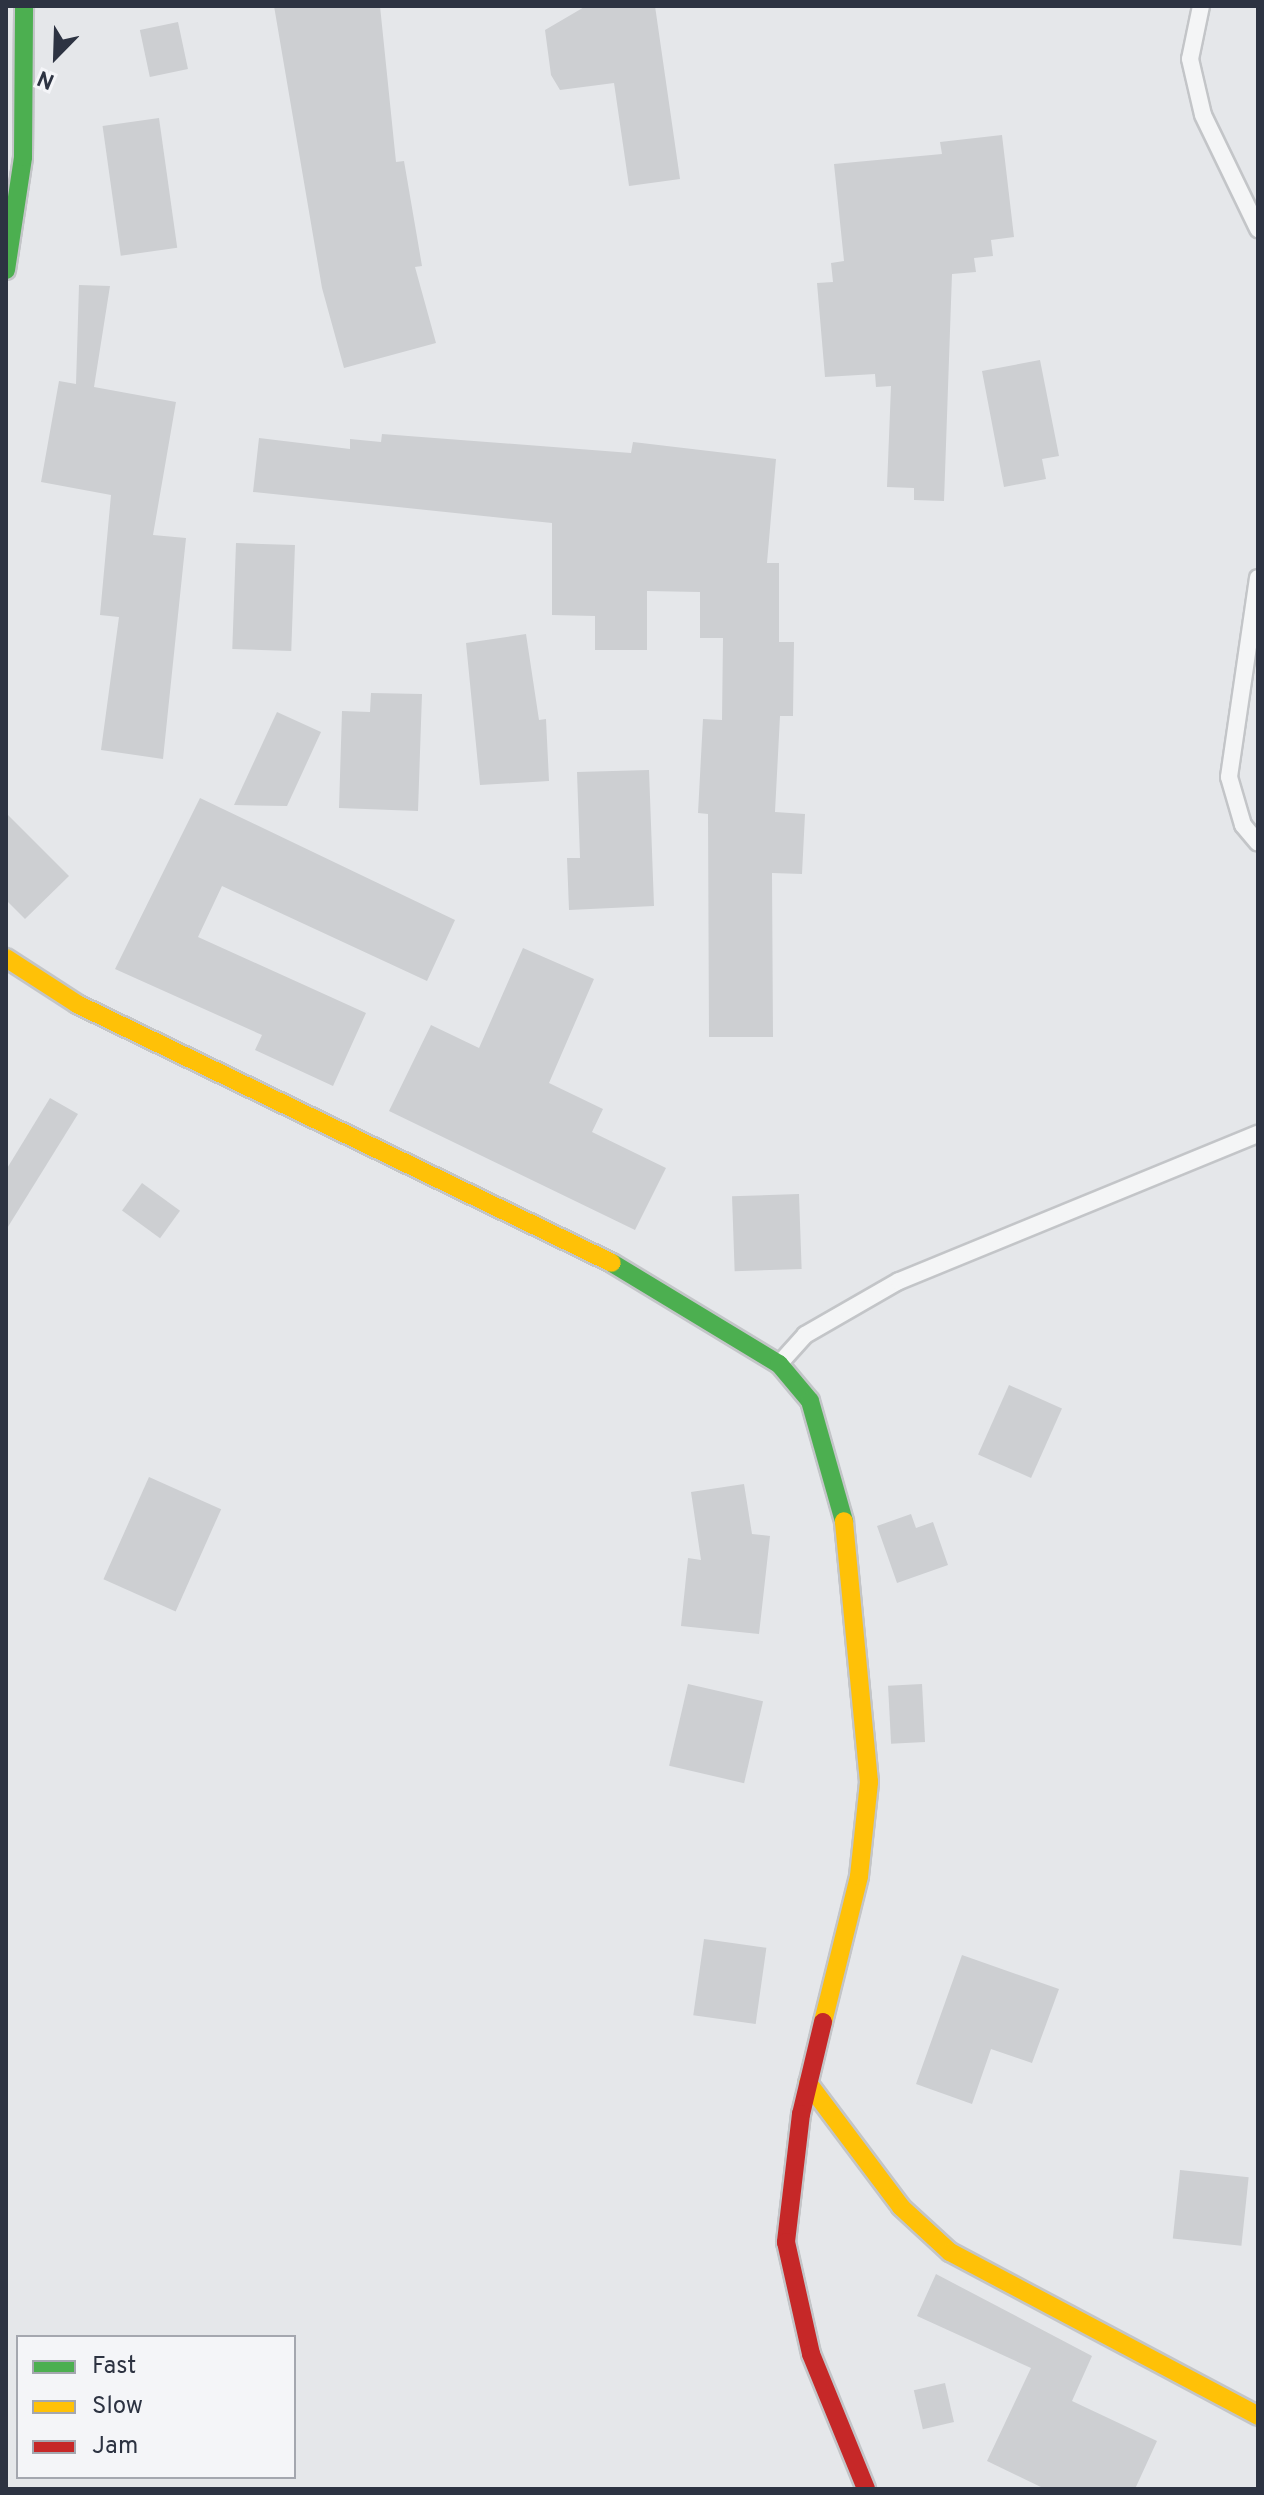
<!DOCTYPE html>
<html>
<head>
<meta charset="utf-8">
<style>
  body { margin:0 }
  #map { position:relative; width:1264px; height:2495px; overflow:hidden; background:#e5e7ea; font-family:Overpass,sans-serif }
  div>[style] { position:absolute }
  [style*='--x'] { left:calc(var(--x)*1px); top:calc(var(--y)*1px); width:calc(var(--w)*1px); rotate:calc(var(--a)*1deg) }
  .building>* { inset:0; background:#cdcfd2; transform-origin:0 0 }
  .roads { filter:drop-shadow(2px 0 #c3c5c8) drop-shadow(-2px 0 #c3c5c8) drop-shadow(0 2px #c3c5c8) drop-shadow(0 -2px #c3c5c8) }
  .lane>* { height:16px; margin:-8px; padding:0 8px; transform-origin:8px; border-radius:8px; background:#f4f5f6 }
  .fast>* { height:18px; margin:-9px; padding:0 9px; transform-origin:9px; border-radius:9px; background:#4caf50 }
  .slow>* { height:18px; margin:-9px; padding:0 9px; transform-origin:9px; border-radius:9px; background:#ffc107 }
  .jam>* { height:18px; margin:-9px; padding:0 9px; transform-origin:9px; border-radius:9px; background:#c62828 }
  span { translate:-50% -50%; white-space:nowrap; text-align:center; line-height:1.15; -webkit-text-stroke:7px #f4f5f8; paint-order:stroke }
  .frame { position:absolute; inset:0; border:8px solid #2d3342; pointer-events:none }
  .legend { position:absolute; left:16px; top:2335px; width:280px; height:144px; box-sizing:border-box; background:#f4f5f8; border:2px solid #a4a7af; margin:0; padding:10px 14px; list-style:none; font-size:24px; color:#2d3342 }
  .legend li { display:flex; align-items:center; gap:16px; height:40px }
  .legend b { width:40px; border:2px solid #a4a7af }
  .north { position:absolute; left:16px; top:16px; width:80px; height:80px; -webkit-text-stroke:6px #f4f5f8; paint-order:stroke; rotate:203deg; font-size:22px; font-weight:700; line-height:32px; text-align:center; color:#2d3342 }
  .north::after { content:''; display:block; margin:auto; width:28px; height:36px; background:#2d3342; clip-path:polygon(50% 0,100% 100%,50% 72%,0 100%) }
</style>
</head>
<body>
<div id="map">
  <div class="building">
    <i style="clip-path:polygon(274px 6px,380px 6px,396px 162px,404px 161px,422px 266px,415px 267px,436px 343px,344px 368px,322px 288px)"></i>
    <i style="clip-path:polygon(586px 6px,655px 6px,680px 179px,629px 186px,614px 83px,560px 90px,551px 75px,545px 30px)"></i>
    <i style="left:178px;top:22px;width:48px;height:39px;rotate:78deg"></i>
    <i style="left:159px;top:118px;width:131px;height:57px;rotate:82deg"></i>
    <i style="clip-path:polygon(1002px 135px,1014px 237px,991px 240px,993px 256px,974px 258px,976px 272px,952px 274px,944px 501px,914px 500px,914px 488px,887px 487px,891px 386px,876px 387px,875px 374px,825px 377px,817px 283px,833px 282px,831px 263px,844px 261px,834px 164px,942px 154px,940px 142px)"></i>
    <i style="clip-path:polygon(79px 285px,110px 286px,94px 387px,176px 402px,153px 535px,186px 538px,163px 759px,101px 750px,119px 617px,100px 615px,111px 495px,41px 482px,59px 381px,76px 384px)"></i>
    <i style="clip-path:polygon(1040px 360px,1059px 456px,1042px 459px,1046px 479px,1004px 487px,982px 371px)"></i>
    <i style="clip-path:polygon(382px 434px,631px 453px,633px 442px,776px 459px,767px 563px,779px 563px,779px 642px,794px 642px,793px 716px,780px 716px,775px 812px,805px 814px,802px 874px,772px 873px,773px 1037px,709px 1037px,708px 814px,698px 813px,703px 719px,722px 720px,723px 638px,700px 638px,700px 592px,647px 591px,647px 650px,595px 650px,595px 616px,552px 615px,552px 523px,253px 492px,259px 438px,350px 449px,350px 439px,381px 442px)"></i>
    <i style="left:236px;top:543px;width:59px;height:106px;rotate:2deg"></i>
    <i style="clip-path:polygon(526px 634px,539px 720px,546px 719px,549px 781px,480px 785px,466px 643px)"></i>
    <i style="clip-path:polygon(371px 693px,422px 694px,418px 811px,339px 808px,342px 711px,370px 712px)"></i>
    <i style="clip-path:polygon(277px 712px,321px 732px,287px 806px,234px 805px)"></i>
    <i style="clip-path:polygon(649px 770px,654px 906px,569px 910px,567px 858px,580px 858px,577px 772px)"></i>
    <i style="clip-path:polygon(200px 798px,455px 920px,427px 981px,222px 886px,198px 937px,366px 1013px,333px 1086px,255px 1050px,262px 1035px,115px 969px)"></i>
    <i style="clip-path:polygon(6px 813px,69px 876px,25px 919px,6px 900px)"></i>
    <i style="clip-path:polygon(523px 948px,594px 979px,549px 1083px,603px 1109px,592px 1132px,666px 1168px,635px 1230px,389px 1111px,431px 1025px,479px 1048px)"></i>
    <i style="clip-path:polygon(50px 1098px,78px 1114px,6px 1230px,6px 1170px)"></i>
    <i style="left:142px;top:1183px;width:47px;height:34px;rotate:36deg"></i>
    <i style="left:799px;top:1194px;width:75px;height:67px;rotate:88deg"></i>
    <i style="left:1009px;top:1385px;width:58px;height:76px;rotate:24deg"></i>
    <i style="left:149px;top:1477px;width:79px;height:112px;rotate:24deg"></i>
    <i style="clip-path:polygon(744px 1484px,752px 1534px,770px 1536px,759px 1634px,681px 1626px,688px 1558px,701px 1560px,691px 1492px)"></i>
    <i style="clip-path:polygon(911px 1514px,916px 1528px,933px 1522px,948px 1565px,897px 1583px,877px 1526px)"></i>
    <i style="left:688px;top:1684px;width:77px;height:84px;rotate:13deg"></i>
    <i style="left:922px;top:1684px;width:58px;height:34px;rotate:87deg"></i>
    <i style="left:704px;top:1939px;width:63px;height:77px;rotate:8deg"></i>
    <i style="clip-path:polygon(962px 1955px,1059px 1989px,1032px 2063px,991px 2049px,972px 2104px,916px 2084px)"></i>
    <i style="left:1180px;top:2170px;width:69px;height:69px;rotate:6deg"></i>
    <i style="clip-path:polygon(936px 2274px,1092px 2356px,1072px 2401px,1157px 2441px,1135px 2489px,1045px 2489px,987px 2461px,1031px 2368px,917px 2316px)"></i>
    <i style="left:945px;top:2383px;width:40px;height:32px;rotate:77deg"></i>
  </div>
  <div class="roads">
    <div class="lane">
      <i style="--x:1201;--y:6;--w:54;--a:101.7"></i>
      <i style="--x:1190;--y:59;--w:57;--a:76.9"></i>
      <i style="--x:1203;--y:115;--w:127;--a:64.2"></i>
      <i style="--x:1258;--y:578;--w:201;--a:98.3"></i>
      <i style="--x:1229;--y:777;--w:50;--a:73.7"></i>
      <i style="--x:1243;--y:825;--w:23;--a:50"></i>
      <i style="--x:780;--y:1363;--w:38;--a:-48"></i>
      <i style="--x:805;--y:1335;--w:108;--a:-29.9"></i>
      <i style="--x:899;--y:1281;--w:388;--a:-22.3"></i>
    </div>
    <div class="fast">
      <i style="--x:6;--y:270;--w:114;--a:-81.4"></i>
      <i style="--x:23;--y:157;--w:151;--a:-89.6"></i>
      <i style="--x:612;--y:1263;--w:195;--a:31.2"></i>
      <i style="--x:779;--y:1364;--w:48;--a:50"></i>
      <i style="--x:810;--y:1401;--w:125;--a:74.2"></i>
    </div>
    <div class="slow">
      <i style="--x:6;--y:958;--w:85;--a:32.9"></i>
      <i style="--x:77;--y:1004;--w:594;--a:25.83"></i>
      <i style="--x:823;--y:2022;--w:150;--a:-76.1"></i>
      <i style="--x:859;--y:1876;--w:95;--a:-83.9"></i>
      <i style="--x:869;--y:1782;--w:262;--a:-95.5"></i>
      <i style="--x:808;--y:2083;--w:155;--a:53.1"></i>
      <i style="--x:901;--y:2207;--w:67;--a:42.6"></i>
      <i style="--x:950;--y:2252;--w:349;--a:28"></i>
    </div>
    <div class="jam">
      <i style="--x:823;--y:2022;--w:95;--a:103.4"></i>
      <i style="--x:801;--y:2114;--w:129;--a:96.7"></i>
      <i style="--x:786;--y:2242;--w:115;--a:77.4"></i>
      <i style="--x:811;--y:2354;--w:146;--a:67.8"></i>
    </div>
  </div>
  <div class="frame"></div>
  <ul class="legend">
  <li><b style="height:10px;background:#4caf50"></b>Fast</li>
  <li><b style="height:10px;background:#ffc107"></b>Slow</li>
  <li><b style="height:10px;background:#c62828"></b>Jam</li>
  </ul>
  <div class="north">N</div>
</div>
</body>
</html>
